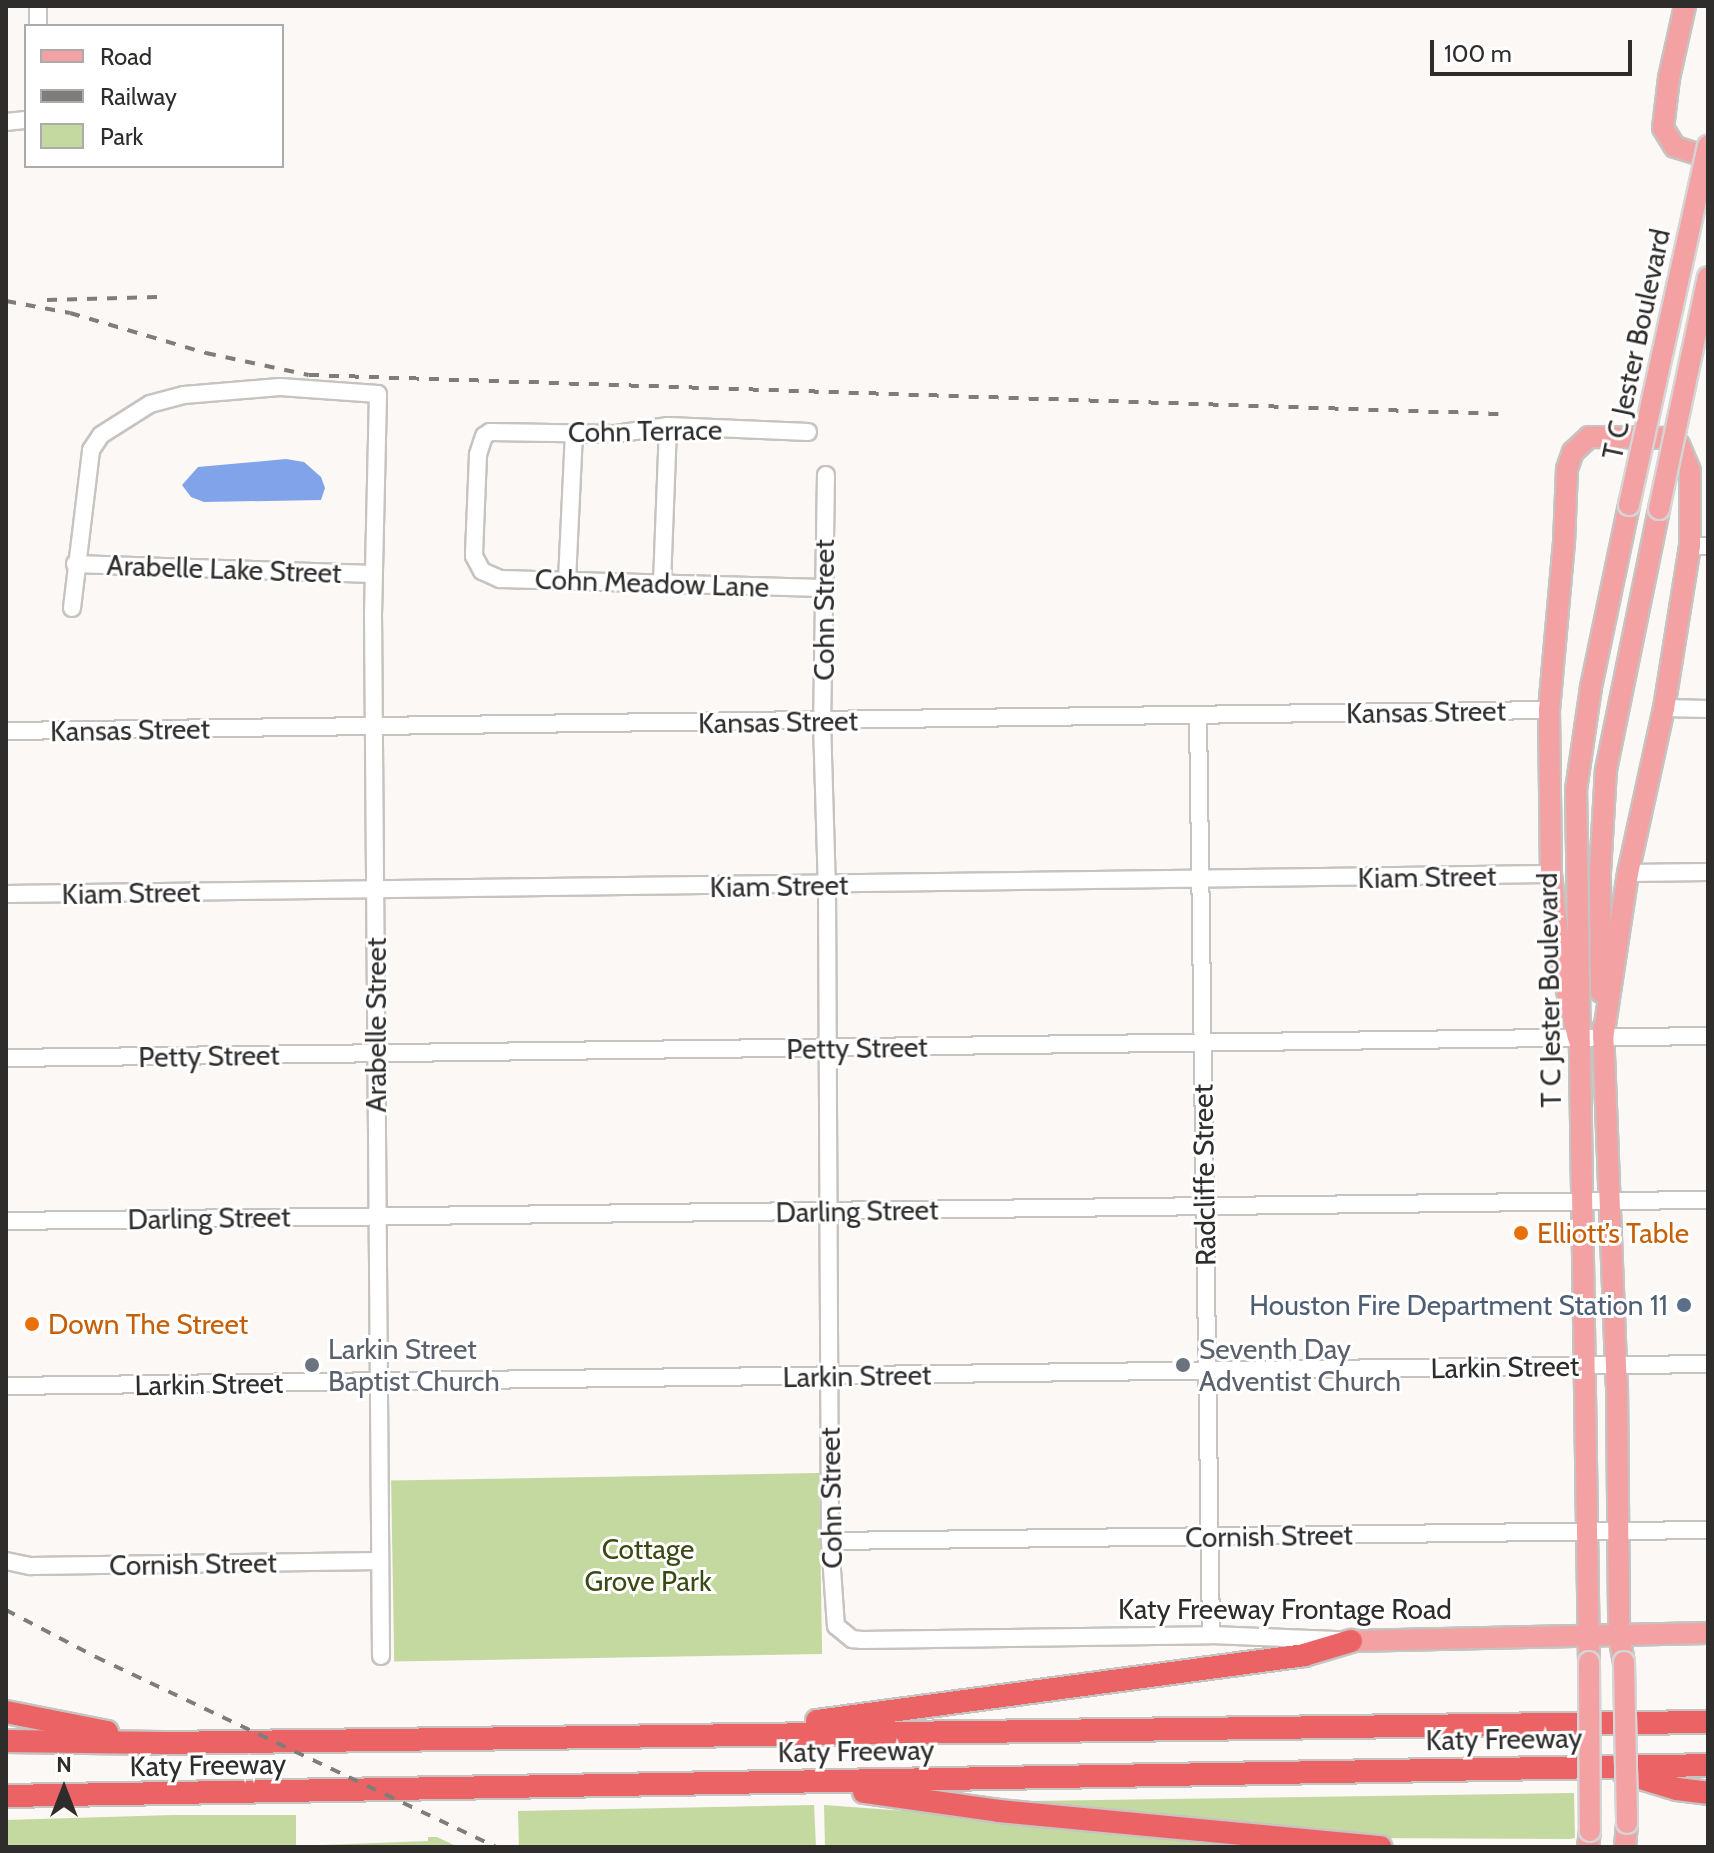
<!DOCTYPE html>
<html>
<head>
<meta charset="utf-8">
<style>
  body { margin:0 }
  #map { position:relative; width:1714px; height:1853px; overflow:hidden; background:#fbf8f5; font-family:Cabin,sans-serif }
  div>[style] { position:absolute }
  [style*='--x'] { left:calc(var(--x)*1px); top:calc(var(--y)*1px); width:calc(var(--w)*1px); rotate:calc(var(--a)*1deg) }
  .green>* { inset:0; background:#c3d99f; transform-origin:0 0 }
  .water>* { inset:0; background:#80a3e9 }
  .roads { filter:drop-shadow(2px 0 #c6c3c0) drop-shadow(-2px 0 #c6c3c0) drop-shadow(0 2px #c6c3c0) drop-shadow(0 -2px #c6c3c0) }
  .minor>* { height:16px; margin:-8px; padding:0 8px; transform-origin:8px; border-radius:8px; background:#fff }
  .major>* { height:20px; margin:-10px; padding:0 10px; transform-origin:10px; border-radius:10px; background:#f3a1a3 }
  .highway>* { height:22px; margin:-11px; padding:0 11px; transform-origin:11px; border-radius:11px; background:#eb6365 }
  .rail>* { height:4px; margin-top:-2px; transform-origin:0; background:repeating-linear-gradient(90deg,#7f7d7b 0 10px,transparent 0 20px) }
  .bridges { filter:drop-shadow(2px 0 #d5d5d5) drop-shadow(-2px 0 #d5d5d5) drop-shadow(0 2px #d5d5d5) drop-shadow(0 -2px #d5d5d5) }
  .major-bridge>* { height:20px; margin:-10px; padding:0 10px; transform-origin:10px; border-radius:10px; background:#f3a1a3 }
  .dots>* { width:22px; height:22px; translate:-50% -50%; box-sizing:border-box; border:4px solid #fff; border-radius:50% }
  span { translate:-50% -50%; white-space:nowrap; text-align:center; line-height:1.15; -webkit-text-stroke:6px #fff; paint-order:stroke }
  .street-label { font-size:28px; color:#2f2d2c }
  .food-label { font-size:28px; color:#c56008 }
  .left { translate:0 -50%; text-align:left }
  .service-label { font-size:28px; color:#4e5e75 }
  .right { translate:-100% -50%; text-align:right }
  .worship-label { font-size:28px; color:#5b616d }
  .park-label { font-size:28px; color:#394b12 }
  .frame { position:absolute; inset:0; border:8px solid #2f2d2c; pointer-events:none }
  .legend { position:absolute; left:24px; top:24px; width:260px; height:144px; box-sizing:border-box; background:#fff; border:2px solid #acabab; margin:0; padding:10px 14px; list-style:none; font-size:24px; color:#2f2d2c }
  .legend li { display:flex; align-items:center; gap:16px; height:40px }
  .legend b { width:40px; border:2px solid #acabab }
  .north { position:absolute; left:24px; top:1749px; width:80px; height:80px; -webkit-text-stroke:6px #fff; paint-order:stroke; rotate:0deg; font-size:22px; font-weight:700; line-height:32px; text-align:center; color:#2f2d2c }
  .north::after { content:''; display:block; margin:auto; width:28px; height:36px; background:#2f2d2c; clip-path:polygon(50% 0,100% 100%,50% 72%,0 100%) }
  .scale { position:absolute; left:1430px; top:40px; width:202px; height:36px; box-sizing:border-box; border:4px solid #2f2d2c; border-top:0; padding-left:10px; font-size:24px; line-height:28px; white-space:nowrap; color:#2f2d2c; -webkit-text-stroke:6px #fff; paint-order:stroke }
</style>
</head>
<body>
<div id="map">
  <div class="green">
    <i style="left:819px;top:1473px;width:181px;height:428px;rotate:89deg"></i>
    <i style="clip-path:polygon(1574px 1793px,1575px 1838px,1569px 1839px,1361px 1838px,1030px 1810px,1030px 1801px)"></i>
    <i style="clip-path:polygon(814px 1805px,816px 1847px,519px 1847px,518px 1811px)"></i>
    <i style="clip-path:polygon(824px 1805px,906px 1811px,1251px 1841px,1250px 1847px,825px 1847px)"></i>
    <i style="clip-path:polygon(173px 1815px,296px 1815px,296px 1846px,428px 1841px,428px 1837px,437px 1837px,458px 1847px,6px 1847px,6px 1820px)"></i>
  </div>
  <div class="water">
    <i style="clip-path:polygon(286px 459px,304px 462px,321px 477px,325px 488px,321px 500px,204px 502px,191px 497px,182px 485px,198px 467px)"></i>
  </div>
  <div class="roads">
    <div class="minor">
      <i style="--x:38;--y:6;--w:20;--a:90"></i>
      <i style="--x:6;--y:122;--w:20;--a:-6"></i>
      <i style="--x:808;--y:432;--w:140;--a:-177.5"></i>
      <i style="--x:668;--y:426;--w:54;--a:171.4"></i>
      <i style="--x:615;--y:434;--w:125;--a:-179.1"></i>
      <i style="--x:490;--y:432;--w:7;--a:146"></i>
      <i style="--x:484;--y:436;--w:20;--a:108"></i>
      <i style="--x:478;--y:455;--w:101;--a:92.3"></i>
      <i style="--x:474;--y:556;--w:17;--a:62"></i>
      <i style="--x:482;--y:571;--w:20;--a:24"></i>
      <i style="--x:500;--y:579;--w:323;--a:1.6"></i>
      <i style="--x:826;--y:475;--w:247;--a:90.9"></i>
      <i style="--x:822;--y:722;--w:164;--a:88.3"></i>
      <i style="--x:827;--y:886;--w:655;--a:89.74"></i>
      <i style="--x:830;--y:1541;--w:85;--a:86"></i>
      <i style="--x:836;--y:1626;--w:21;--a:39"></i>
      <i style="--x:852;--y:1639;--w:10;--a:6"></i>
      <i style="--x:862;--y:1640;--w:349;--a:-0.8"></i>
      <i style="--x:1211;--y:1635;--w:127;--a:2.3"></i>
      <i style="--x:1690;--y:546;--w:18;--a:0"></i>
      <i style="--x:75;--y:564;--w:298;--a:1.9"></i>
      <i style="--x:567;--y:581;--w:147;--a:-87.3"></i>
      <i style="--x:662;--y:583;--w:157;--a:-87.8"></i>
      <i style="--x:72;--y:608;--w:159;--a:-83.1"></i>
      <i style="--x:91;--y:450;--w:18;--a:-56"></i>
      <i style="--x:101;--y:435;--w:58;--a:-32.3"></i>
      <i style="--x:150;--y:404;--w:35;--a:-15"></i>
      <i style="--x:184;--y:395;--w:96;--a:-4.8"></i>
      <i style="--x:280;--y:387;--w:98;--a:4.1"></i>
      <i style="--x:378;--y:394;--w:219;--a:91.3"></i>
      <i style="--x:373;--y:613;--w:1043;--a:89.56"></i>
      <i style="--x:1664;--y:708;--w:44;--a:1.3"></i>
      <i style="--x:1198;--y:715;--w:920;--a:89.19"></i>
      <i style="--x:6;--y:731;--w:1543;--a:-0.78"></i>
      <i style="--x:1628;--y:873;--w:80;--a:-0.7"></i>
      <i style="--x:6;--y:894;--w:1545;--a:-0.74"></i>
      <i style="--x:6;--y:1058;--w:1702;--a:-0.74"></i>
      <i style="--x:6;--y:1221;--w:1702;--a:-0.71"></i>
      <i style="--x:6;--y:1386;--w:1702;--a:-0.74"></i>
      <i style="--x:830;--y:1541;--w:878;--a:-0.72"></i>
      <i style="--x:6;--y:1561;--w:25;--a:12"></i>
      <i style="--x:30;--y:1566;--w:350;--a:-0.8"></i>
    </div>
    <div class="major">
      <i style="--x:1685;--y:6;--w:74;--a:102.5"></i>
      <i style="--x:1669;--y:78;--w:50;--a:96.8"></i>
      <i style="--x:1663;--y:128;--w:22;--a:58"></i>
      <i style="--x:1675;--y:147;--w:34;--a:17"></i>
      <i style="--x:1601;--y:992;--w:119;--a:-90.5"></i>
      <i style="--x:1600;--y:873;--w:103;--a:-86.7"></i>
      <i style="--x:1606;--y:770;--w:266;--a:-78.5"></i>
      <i style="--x:1603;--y:1028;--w:357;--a:87.8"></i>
      <i style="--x:1617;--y:1385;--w:250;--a:89.5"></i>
      <i style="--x:1619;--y:1635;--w:27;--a:80"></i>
      <i style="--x:1578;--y:1038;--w:71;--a:-103.1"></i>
      <i style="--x:1562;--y:969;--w:96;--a:-96.6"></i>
      <i style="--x:1551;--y:874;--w:164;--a:-90.7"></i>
      <i style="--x:1549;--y:710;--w:168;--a:-84.9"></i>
      <i style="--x:1564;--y:543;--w:74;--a:-87.7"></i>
      <i style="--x:1567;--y:469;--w:18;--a:-71"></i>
      <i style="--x:1573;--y:452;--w:22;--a:-43"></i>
      <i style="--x:1589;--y:437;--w:80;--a:0.7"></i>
      <i style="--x:1669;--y:438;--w:12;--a:35"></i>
      <i style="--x:1679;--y:445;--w:28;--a:67"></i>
      <i style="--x:1690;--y:471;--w:75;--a:90"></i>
      <i style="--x:1690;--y:546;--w:164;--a:99.1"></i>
      <i style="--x:1664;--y:708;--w:169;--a:102.3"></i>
      <i style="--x:1628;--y:873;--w:167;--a:98.6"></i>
      <i style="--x:1351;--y:1641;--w:357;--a:-1.3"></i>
      <i style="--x:1589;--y:1662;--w:872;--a:-90.85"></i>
      <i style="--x:1576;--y:790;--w:104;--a:-81.7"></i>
      <i style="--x:1591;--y:687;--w:186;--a:-78.2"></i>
      <i style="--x:1588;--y:1847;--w:16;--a:-83"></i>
      <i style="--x:1625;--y:1847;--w:24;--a:-85"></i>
    </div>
    <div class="highway">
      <i style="--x:6;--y:1712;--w:103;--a:11.2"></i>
      <i style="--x:817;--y:1721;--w:491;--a:-7.7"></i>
      <i style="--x:1304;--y:1655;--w:49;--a:-16.6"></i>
      <i style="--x:6;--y:1741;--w:157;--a:0.7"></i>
      <i style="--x:163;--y:1743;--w:1545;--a:-0.78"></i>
      <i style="--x:1624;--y:1773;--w:55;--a:16.8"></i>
      <i style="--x:1677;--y:1789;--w:31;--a:7"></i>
      <i style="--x:864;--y:1792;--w:136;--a:8"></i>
      <i style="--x:999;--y:1811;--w:383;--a:5.4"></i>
      <i style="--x:6;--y:1796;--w:1702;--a:-1.04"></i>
    </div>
  </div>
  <div class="rail">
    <i style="--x:47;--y:300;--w:111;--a:-1.5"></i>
    <i style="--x:6;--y:301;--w:65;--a:10.6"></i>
    <i style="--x:70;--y:313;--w:142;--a:16.4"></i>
    <i style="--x:206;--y:353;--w:105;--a:12.1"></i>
    <i style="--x:309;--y:375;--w:1194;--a:1.87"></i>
    <i style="--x:6;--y:1610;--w:102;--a:27.6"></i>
    <i style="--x:96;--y:1657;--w:444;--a:25.4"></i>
  </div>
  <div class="bridges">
    <div class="major-bridge">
      <i style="--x:1629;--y:505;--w:368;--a:-77.6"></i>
      <i style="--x:1659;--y:509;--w:237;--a:-78.1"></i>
      <i style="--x:1589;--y:1662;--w:169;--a:89.7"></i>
      <i style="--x:1624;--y:1662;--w:161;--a:88.9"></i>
    </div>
  </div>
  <div class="dots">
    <i style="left:1521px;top:1233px;background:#e8710a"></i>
    <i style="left:1684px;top:1305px;background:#5c6f8a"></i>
    <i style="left:32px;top:1324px;background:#e8710a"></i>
    <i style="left:312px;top:1365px;background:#6b7280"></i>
    <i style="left:1183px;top:1365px;background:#6b7280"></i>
  </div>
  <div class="street-label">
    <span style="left:1636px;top:344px;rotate:-78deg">T C Jester Boulevard</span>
    <span style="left:645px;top:431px;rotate:-1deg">Cohn Terrace</span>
    <span style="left:224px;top:569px;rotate:2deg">Arabelle Lake Street</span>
    <span style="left:652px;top:583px;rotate:2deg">Cohn Meadow Lane</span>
    <span style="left:824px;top:610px;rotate:-90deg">Cohn Street</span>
    <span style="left:1426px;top:712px;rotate:-1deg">Kansas Street</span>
    <span style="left:778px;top:722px;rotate:-1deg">Kansas Street</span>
    <span style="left:130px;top:730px;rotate:-1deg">Kansas Street</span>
    <span style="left:1427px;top:877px;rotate:-1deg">Kiam Street</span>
    <span style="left:779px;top:886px;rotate:-1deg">Kiam Street</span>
    <span style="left:131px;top:893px;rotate:-1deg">Kiam Street</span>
    <span style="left:1549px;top:990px;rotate:-91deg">T C Jester Boulevard</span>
    <span style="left:376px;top:1025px;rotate:-90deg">Arabelle Street</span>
    <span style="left:857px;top:1048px;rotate:-1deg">Petty Street</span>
    <span style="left:209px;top:1056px;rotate:-1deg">Petty Street</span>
    <span style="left:1204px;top:1175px;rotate:-91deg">Radcliffe Street</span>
    <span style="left:857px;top:1211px;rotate:-1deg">Darling Street</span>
    <span style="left:209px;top:1218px;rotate:-1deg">Darling Street</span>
    <span style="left:1505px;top:1367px;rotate:-1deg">Larkin Street</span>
    <span style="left:857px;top:1376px;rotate:-1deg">Larkin Street</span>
    <span style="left:209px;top:1384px;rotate:-1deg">Larkin Street</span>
    <span style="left:831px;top:1498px;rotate:-91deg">Cohn Street</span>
    <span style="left:1269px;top:1536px;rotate:-1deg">Cornish Street</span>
    <span style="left:193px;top:1564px;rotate:-1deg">Cornish Street</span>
    <span style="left:1285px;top:1609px">Katy Freeway Frontage Road</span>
    <span style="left:1504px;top:1739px;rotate:-1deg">Katy Freeway</span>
    <span style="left:856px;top:1751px;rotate:-1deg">Katy Freeway</span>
    <span style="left:208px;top:1765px;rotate:-1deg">Katy Freeway</span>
  </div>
  <div class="food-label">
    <span class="left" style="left:1537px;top:1233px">Elliott’s Table</span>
    <span class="left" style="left:48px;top:1324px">Down The Street</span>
  </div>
  <div class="service-label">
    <span class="right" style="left:1668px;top:1305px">Houston Fire Department Station 11</span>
  </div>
  <div class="worship-label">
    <span class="left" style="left:328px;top:1365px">Larkin Street<br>Baptist Church</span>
    <span class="left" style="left:1199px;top:1365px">Seventh Day<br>Adventist Church</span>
  </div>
  <div class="park-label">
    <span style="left:648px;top:1565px">Cottage<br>Grove Park</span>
  </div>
  <div class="frame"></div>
  <ul class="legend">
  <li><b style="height:10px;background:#f3a1a3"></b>Road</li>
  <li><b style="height:10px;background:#7f7d7b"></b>Railway</li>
  <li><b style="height:22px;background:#c3d99f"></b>Park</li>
  </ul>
  <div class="north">N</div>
  <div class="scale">100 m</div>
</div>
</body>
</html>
